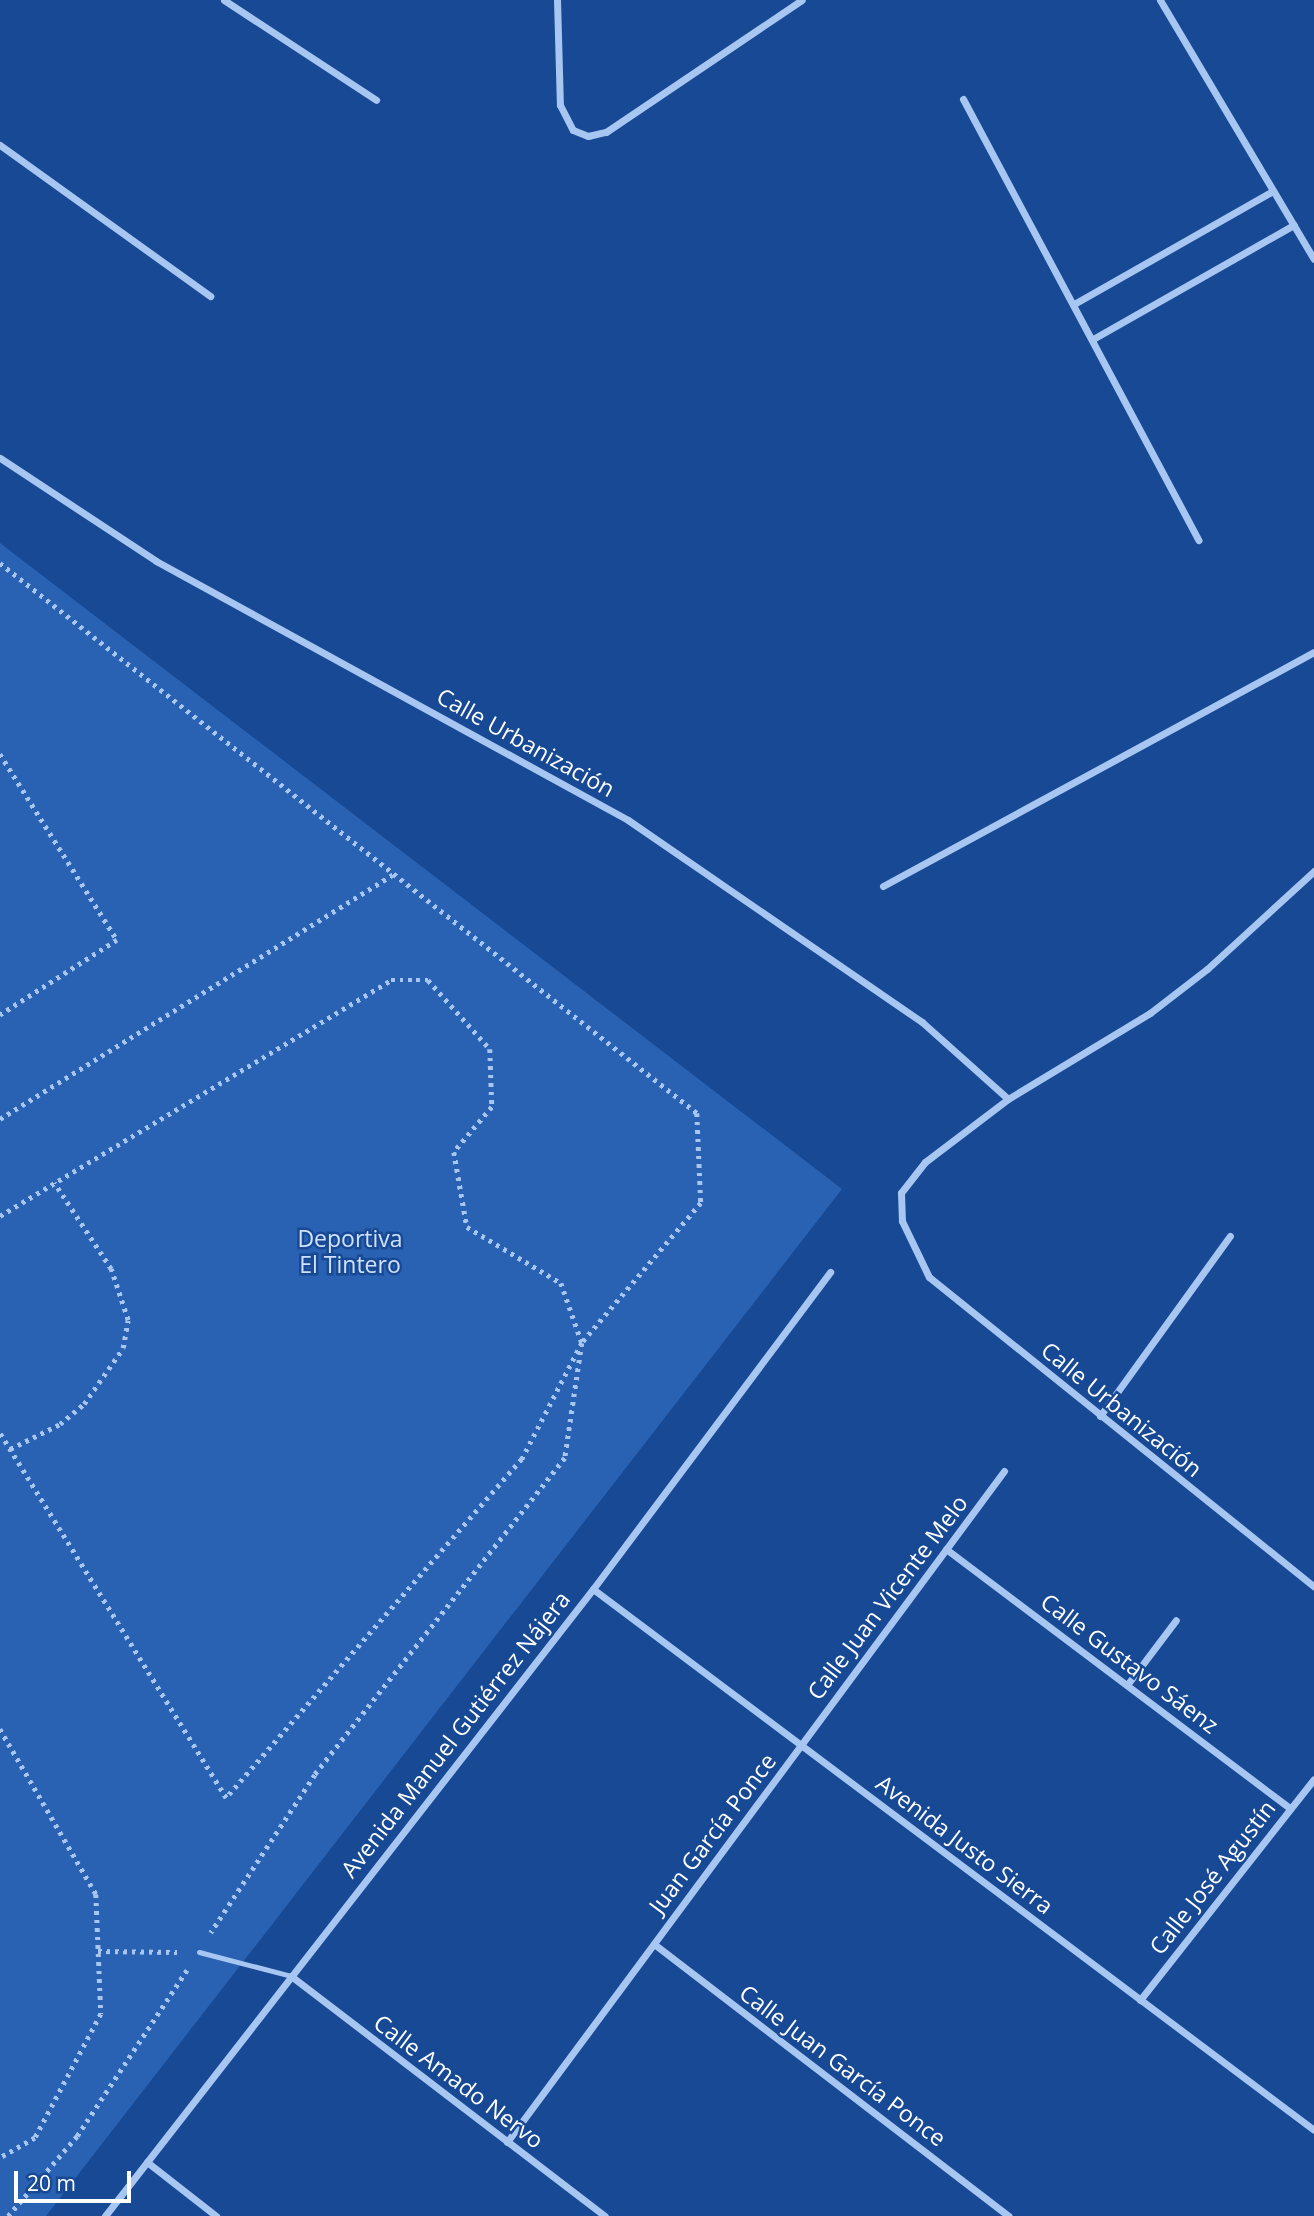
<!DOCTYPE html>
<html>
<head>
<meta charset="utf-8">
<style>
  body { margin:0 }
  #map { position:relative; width:1314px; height:2216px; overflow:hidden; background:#174995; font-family:"Open Sans",sans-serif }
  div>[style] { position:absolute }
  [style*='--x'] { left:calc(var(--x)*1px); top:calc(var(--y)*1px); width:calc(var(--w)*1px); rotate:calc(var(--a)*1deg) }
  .green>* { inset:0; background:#2a62b3 }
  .path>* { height:4.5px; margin-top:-2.25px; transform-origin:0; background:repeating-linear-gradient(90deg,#a7c6f1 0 3.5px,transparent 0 8.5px) }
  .lane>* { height:5px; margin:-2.5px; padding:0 2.5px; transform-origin:2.5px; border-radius:2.5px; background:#a7c6f1 }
  .street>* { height:7px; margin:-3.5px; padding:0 3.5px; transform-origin:3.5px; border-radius:3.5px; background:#a7c6f1 }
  span { translate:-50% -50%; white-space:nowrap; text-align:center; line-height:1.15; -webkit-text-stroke:5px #174995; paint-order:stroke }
  .street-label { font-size:23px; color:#fff }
  .park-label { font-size:23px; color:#cfe1fc }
  .scale { position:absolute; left:14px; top:2171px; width:117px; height:32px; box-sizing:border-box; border:4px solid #fff; border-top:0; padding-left:9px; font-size:21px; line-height:24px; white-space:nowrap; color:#fff; -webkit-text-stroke:5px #174995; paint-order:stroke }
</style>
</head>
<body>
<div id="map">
  <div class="green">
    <i style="clip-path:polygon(0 543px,842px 1189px,46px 2216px,0 2216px)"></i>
  </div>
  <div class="path">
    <i style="--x:0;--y:563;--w:888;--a:38.28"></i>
    <i style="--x:697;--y:1113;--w:90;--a:87.5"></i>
    <i style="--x:701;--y:1203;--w:184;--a:130.4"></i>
    <i style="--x:582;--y:1343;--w:116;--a:98.4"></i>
    <i style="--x:565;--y:1458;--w:404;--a:128.3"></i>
    <i style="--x:315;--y:1775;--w:189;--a:123.4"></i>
    <i style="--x:0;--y:754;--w:220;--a:57.8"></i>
    <i style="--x:117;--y:940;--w:139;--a:147.3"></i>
    <i style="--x:0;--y:1119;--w:464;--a:-31.9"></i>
    <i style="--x:0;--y:1216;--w:457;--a:-31.1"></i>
    <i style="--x:391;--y:980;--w:37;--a:0"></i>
    <i style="--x:428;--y:980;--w:93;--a:48.1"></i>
    <i style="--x:490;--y:1049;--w:58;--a:88"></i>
    <i style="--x:492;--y:1107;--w:59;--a:130.2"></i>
    <i style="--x:454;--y:1152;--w:76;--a:80.2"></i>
    <i style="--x:467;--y:1227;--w:109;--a:30.8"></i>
    <i style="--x:561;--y:1283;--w:64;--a:70.7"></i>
    <i style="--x:582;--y:1343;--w:131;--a:117.3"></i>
    <i style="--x:522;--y:1459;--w:450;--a:131.1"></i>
    <i style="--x:226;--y:1798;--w:429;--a:-121.8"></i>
    <i style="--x:10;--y:1449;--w:56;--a:-26.6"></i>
    <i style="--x:60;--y:1424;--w:31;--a:-40"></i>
    <i style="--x:84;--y:1404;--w:68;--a:-55.1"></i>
    <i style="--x:123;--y:1348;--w:28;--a:-80"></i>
    <i style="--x:128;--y:1320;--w:54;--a:-108.4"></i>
    <i style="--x:111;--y:1269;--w:103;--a:-123.5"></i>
    <i style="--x:0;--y:1729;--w:191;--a:59.8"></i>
    <i style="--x:96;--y:1894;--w:120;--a:87.6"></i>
    <i style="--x:101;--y:2014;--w:140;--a:118"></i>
    <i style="--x:35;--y:2138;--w:40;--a:150.3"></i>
    <i style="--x:98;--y:1951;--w:79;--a:0.7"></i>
    <i style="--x:8;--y:2216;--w:106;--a:-49.2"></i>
    <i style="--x:77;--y:2136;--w:199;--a:-56.5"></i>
  </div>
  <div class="lane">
    <i style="--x:199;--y:1952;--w:95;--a:14.6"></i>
  </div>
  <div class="street">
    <i style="--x:224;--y:0;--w:182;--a:33.3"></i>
    <i style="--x:557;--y:0;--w:105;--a:88.4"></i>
    <i style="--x:560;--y:105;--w:28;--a:63"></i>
    <i style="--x:573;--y:130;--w:16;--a:22"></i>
    <i style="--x:588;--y:136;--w:18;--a:-13"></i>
    <i style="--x:606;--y:132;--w:236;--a:-34"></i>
    <i style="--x:1160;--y:0;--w:301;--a:59.3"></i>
    <i style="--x:963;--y:99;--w:500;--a:61.9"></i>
    <i style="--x:0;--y:145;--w:259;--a:35.7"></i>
    <i style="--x:1074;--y:304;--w:229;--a:-29.6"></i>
    <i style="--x:1093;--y:339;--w:231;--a:-29.6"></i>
    <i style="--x:0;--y:458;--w:187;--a:33.4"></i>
    <i style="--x:156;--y:561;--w:538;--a:28.75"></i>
    <i style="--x:628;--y:820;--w:357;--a:34.5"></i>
    <i style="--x:922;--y:1022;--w:115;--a:41.8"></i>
    <i style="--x:1314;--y:871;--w:145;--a:137.5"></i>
    <i style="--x:1207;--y:969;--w:72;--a:142.3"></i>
    <i style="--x:1150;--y:1013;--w:166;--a:148.8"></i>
    <i style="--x:1008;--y:1099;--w:104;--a:142.8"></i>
    <i style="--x:925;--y:1162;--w:39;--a:128"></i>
    <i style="--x:901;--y:1193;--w:28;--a:88"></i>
    <i style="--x:902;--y:1221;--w:62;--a:64.3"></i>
    <i style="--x:929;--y:1277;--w:494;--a:38.8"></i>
    <i style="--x:883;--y:886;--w:490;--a:-28.5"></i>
    <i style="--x:1100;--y:1416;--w:222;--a:-54.2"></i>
    <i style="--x:946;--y:1549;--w:431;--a:37"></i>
    <i style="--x:593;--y:1589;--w:901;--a:36.88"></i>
    <i style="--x:1127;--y:1685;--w:81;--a:-53"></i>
    <i style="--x:654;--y:1944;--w:447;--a:37.5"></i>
    <i style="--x:291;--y:1976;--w:395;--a:37.4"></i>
    <i style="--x:1140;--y:2000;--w:281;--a:-51.8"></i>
    <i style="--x:507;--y:2142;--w:835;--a:-53.47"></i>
    <i style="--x:147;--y:2162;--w:88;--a:38"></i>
    <i style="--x:105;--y:2216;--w:795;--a:-52.11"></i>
    <i style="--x:593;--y:1589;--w:396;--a:-53.2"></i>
  </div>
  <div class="street-label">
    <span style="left:526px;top:742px;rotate:29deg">Calle Urbanización</span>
    <span style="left:1122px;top:1409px;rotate:39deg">Calle Urbanización</span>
    <span style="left:887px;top:1597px;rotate:-53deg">Calle Juan Vicente Melo</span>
    <span style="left:1130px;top:1663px;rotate:37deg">Calle Gustavo Sáenz</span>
    <span style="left:455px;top:1734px;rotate:-52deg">Avenida Manuel Gutiérrez Nájera</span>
    <span style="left:712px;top:1833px;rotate:-53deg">Juan García Ponce</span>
    <span style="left:965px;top:1844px;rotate:37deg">Avenida Justo Sierra</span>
    <span style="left:1212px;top:1877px;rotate:-52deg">Calle José Agustín</span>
    <span style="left:843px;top:2065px;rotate:37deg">Calle Juan García Ponce</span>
    <span style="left:459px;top:2081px;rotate:37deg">Calle Amado Nervo</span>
  </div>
  <div class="park-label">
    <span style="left:350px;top:1251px">Deportiva<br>El Tintero</span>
  </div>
  <div class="scale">20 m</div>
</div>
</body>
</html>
